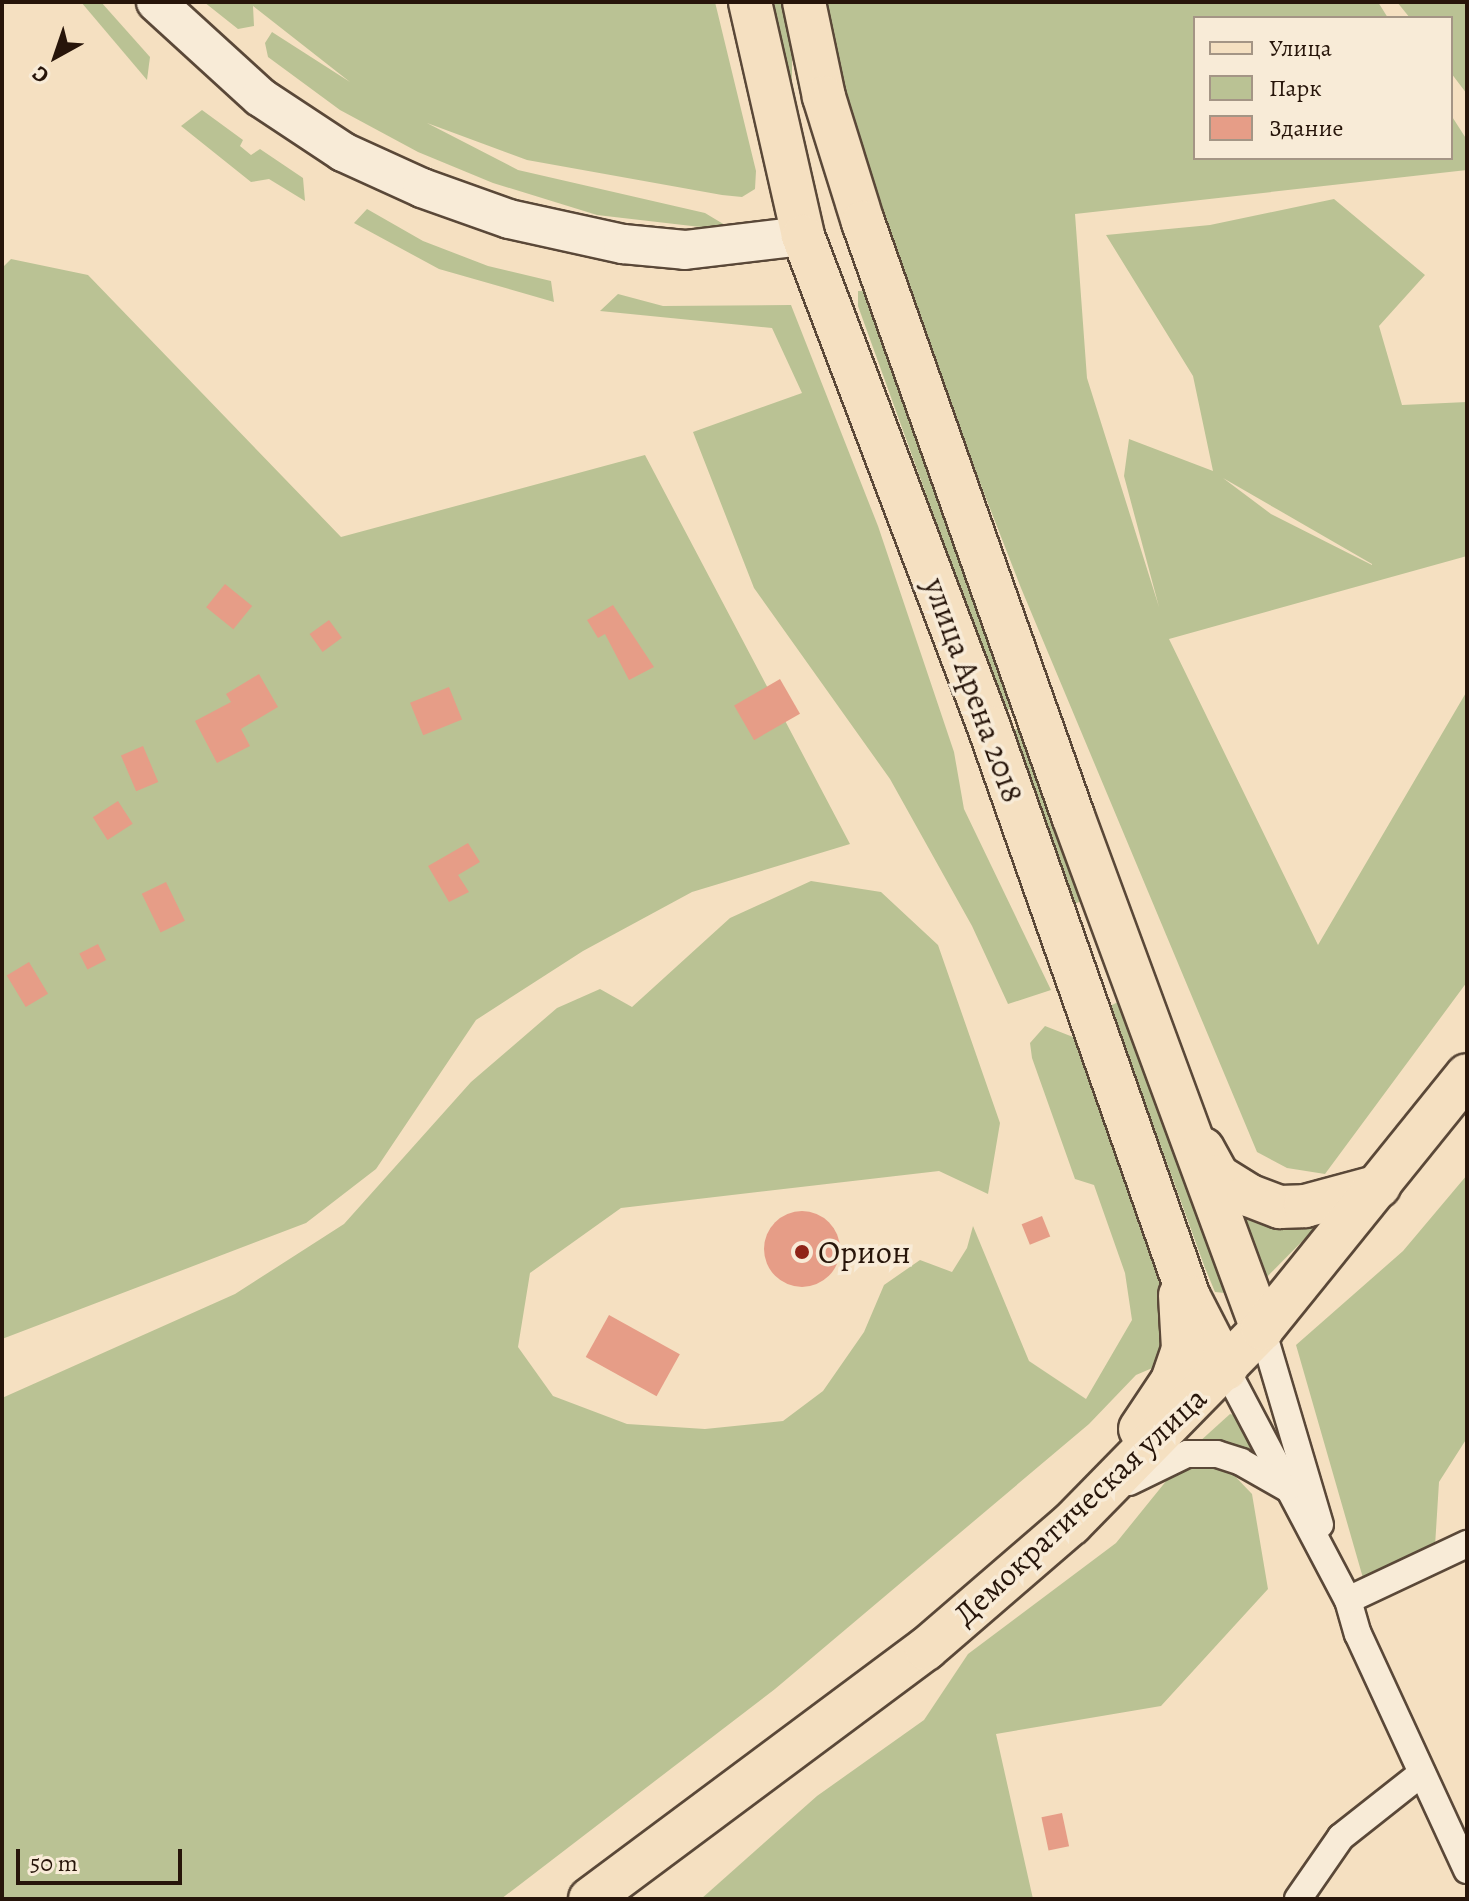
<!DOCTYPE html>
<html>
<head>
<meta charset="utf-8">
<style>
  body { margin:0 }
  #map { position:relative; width:1469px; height:1901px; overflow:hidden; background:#f5e0c1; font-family:Alegreya,serif }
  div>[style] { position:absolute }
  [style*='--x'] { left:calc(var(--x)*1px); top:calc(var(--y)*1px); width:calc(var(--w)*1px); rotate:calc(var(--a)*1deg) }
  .green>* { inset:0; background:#bac294; transform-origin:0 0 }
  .building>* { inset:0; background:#e69d87; transform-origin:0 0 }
  .round { border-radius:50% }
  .roads { filter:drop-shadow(2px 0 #5a4838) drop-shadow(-2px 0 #5a4838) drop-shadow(0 2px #5a4838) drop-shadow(0 -2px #5a4838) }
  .minor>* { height:26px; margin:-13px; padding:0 13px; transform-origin:13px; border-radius:13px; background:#f8ebd7 }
  .secondary>* { height:38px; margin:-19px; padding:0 19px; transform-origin:19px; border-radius:19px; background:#f8ebd7 }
  .primary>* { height:42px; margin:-21px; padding:0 21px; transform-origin:21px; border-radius:21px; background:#f5e0c1 }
  .dots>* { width:22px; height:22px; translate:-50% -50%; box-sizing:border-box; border:4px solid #f8ebd7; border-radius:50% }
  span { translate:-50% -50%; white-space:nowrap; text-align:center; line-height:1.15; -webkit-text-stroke:7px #f8ebd7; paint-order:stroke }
  .street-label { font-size:32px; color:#27150a }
  .poi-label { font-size:32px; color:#27150a }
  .left { translate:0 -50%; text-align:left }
  .frame { position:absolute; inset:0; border:4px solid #27150a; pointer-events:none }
  .legend { position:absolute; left:1193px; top:16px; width:260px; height:144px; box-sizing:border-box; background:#f8ebd7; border:2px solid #a49585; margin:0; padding:10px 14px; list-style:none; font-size:24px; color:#27150a }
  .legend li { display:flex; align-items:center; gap:16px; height:40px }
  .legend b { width:40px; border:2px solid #a49585 }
  .north { position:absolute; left:16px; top:16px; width:80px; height:80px; -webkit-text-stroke:6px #f8ebd7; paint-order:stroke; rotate:220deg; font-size:22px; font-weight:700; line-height:32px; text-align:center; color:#27150a }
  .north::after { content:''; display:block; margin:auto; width:28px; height:36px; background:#27150a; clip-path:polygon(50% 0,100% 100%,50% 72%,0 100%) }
  .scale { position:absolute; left:16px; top:1849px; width:166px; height:36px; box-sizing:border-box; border:4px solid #27150a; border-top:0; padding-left:10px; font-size:24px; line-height:28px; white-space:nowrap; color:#27150a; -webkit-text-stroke:6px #f8ebd7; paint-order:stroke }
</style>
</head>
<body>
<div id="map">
  <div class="green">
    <i style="clip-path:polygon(81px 2px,101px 2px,150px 57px,147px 80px)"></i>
    <i style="clip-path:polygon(204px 2px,715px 2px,756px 171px,755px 189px,742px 197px,722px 195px,527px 160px,427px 123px,518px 170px,705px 213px,735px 231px,597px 215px,493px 183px,418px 152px,340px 110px,268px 57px,265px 43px,272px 32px,350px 82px,253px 6px,254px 26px,238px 29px)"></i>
    <i style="left:775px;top:2px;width:17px;height:193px"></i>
    <i style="clip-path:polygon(evenodd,826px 2px,1378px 2px,1388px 18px,1195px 18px,1195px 158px,1451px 158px,1451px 115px,1467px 140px,1467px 170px,1075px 214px,1087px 378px,1159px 607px,1124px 476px,1129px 439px,1213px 471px,1193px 376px,1106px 235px,1210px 225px,1334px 199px,1425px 275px,1379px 326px,1402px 405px,1467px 402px,1467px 556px,1169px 639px,1318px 945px,1467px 691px,1467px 982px,1325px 1174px,1287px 1168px,1257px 1152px,1021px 588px,892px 257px,831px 42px,826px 2px,1223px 478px,1372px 564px,1372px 565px,1271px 514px,1223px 478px)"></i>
    <i style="clip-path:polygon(1397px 2px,1467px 2px,1467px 94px,1451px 73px,1451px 18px,1410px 18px)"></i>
    <i style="clip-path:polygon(202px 110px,243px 140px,240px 146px,251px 155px,260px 149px,303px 178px,305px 201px,269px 179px,251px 182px,181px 126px)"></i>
    <i style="clip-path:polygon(367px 209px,423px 241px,488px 266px,551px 281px,554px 302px,439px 269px,354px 223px)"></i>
    <i style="clip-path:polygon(11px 259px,88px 275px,341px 537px,645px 455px,850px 844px,692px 892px,583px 951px,476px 1020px,376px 1169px,306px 1223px,2px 1339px,2px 268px)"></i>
    <i style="clip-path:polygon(858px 291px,867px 291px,1018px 708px,1004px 710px,858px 306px)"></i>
    <i style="clip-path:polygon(618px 294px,663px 306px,791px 305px,878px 526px,954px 752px,964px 809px,1051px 990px,1008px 1004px,972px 926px,890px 779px,754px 588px,693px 432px,802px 393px,772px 328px,600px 311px)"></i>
    <i style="left:1025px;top:726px;width:184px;height:15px;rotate:70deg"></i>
    <i style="clip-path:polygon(811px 881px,881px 892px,938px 945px,1000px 1123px,988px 1194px,939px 1171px,621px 1208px,530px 1273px,518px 1347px,553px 1396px,627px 1424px,705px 1429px,783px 1421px,823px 1391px,864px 1332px,884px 1285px,920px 1260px,952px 1272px,967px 1248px,973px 1226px,1029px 1361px,1086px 1399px,1132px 1320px,1125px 1273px,1094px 1185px,1075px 1179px,1032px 1058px,1030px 1043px,1045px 1026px,1073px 1037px,1147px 1241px,1171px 1310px,1164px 1363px,1136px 1375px,1089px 1424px,775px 1689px,501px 1899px,2px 1899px,2px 1398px,235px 1294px,344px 1224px,471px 1082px,557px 1008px,600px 989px,632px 1007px,730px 918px)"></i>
    <i style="clip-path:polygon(1126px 998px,1229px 1286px,1225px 1293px,1215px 1292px,1205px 1268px,1110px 1006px)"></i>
    <i style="clip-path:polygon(1467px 1175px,1467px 1438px,1439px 1482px,1435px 1546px,1363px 1578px,1296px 1345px,1403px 1251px)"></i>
    <i style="clip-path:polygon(1239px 1201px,1333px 1210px,1258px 1286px)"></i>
    <i style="clip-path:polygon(1230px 1414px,1237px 1416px,1261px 1456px,1198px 1443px)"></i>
    <i style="clip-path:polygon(1205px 1465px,1230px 1471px,1252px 1494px,1268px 1589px,1161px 1706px,996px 1734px,1033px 1899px,701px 1899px,817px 1796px,924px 1720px,968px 1654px,1116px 1543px,1171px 1475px)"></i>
  </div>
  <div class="building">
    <i style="left:225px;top:584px;width:35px;height:30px;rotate:39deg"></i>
    <i style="clip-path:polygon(613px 605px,654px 667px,629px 680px,605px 634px,598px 638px,587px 620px)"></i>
    <i style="left:329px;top:620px;width:22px;height:24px;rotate:54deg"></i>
    <i style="clip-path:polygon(259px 674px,278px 707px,241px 729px,250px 746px,217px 763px,195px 721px,231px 702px,226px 694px)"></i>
    <i style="left:780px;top:679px;width:40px;height:53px;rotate:60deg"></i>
    <i style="left:449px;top:687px;width:35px;height:42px;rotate:68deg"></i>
    <i style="left:143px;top:746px;width:39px;height:24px;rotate:67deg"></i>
    <i style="left:118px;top:801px;width:27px;height:30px;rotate:57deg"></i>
    <i style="clip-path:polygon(468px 843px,480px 862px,458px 875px,469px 892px,449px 902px,428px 866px)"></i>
    <i style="left:166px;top:882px;width:43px;height:27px;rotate:64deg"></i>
    <i style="left:98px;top:944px;width:18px;height:21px;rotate:63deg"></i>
    <i style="left:29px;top:962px;width:37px;height:26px;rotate:59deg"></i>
    <i class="round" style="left:764px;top:1211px;width:76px;height:76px"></i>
    <i style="left:1042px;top:1216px;width:22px;height:22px;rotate:68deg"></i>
    <i style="left:609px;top:1315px;width:81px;height:48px;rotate:29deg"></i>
    <i style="left:1062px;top:1813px;width:34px;height:21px;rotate:78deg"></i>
  </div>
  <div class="roads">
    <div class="minor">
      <i style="--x:1262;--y:1329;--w:204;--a:73.5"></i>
      <i style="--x:1226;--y:1369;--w:261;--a:62.2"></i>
      <i style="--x:1348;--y:1600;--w:35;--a:74"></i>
      <i style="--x:1358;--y:1634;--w:260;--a:65.2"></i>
      <i style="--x:1129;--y:1482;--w:64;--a:-25.8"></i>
      <i style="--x:1187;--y:1454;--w:30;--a:0"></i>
      <i style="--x:1217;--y:1454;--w:25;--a:18"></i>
      <i style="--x:1241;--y:1462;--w:53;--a:29.5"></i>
      <i style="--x:1348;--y:1600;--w:132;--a:-25.2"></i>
      <i style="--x:1298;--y:1899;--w:75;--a:-55.3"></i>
      <i style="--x:1341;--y:1837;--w:103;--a:-38.3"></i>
    </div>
    <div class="secondary">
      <i style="--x:156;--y:2;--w:141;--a:42.4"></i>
      <i style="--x:260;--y:97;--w:100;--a:33.5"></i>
      <i style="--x:343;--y:152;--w:87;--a:24.5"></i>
      <i style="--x:422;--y:188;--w:92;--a:19.6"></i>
      <i style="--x:509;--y:219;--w:117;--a:12.4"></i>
      <i style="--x:623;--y:244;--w:62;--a:5.5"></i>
      <i style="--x:685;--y:250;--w:119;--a:-6.8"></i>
    </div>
    <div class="primary">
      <i style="--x:750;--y:2;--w:240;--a:77.2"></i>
      <i style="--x:803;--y:236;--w:525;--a:69.25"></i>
      <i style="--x:989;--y:727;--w:604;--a:70.67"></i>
      <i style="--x:1189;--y:1297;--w:81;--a:62.8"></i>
      <i style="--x:804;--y:2;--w:97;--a:78.1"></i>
      <i style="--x:824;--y:97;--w:131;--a:72.7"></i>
      <i style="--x:863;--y:222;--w:630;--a:70.53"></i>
      <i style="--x:1073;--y:816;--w:547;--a:69.78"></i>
      <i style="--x:1203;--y:1149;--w:31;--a:61"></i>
      <i style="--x:1218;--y:1176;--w:36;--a:32"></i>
      <i style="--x:1248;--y:1195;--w:34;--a:21"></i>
      <i style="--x:1280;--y:1207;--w:25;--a:-2"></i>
      <i style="--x:1305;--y:1206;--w:77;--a:-15.1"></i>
      <i style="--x:1140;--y:1429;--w:58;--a:-56.3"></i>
      <i style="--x:1172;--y:1381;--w:34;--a:-71"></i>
      <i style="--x:1183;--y:1349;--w:54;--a:-93.2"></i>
      <i style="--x:590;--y:1899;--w:419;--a:-36.7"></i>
      <i style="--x:926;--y:1649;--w:191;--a:-40.8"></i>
      <i style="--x:1071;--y:1524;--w:273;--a:-45.6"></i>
      <i style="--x:1262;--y:1329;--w:326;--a:-51.1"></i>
    </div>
  </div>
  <div class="dots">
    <i style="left:802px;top:1252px;background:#8f2418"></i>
  </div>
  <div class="street-label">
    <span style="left:974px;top:690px;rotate:70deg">улица Арена 2018</span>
    <span style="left:1080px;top:1506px;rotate:-43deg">Демократическая улица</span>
  </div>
  <div class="poi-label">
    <span class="left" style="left:818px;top:1252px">Орион</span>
  </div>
  <div class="frame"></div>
  <ul class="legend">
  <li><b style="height:10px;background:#f5e0c1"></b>Улица</li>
  <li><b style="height:22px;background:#bac294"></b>Парк</li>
  <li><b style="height:22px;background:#e69d87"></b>Здание</li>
  </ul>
  <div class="north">С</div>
  <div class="scale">50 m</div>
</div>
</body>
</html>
